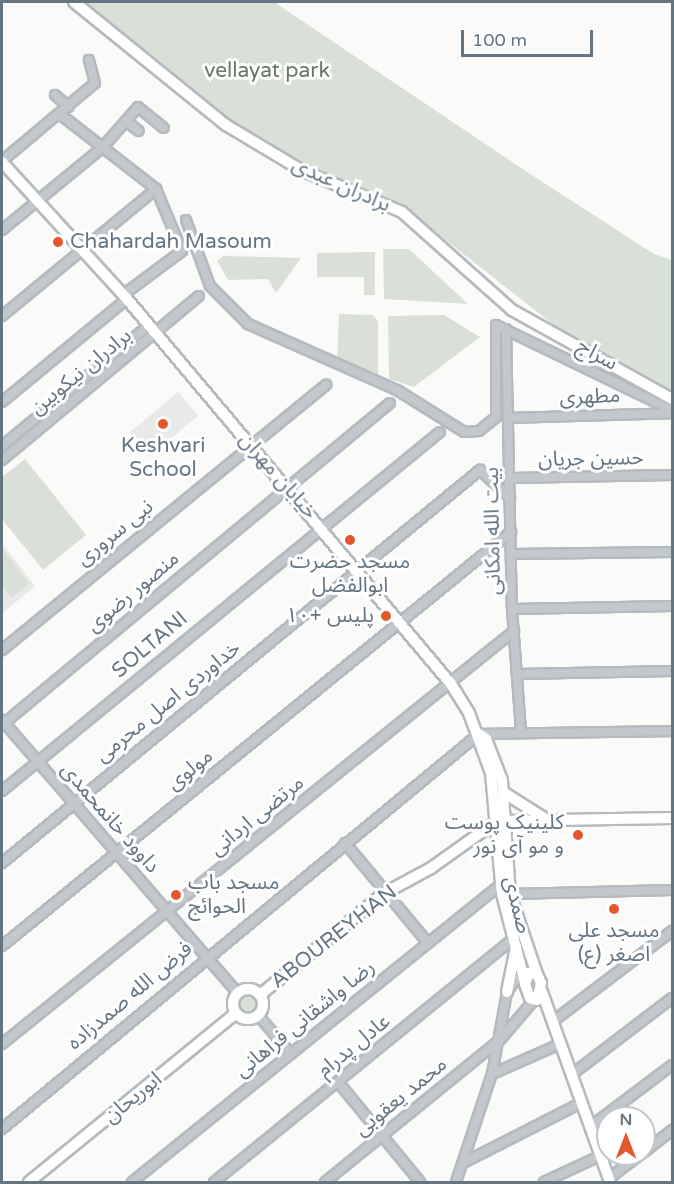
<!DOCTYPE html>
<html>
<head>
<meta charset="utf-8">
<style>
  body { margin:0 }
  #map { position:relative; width:674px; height:1184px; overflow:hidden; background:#fafaf8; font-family:"Varela Round","Noto Sans Arabic",sans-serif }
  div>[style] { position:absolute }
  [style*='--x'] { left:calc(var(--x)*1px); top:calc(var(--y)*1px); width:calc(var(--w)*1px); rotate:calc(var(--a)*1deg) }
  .built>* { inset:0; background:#e8e9e9; transform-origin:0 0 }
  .green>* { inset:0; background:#dadfd7 }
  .round { border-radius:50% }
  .roads { filter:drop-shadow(2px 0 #b5babe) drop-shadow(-2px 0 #b5babe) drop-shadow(0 2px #b5babe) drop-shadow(0 -2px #b5babe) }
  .minor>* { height:8px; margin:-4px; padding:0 4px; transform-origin:4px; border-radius:4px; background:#c3c8cc }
  .major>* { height:10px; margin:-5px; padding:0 5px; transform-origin:5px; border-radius:5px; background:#fff }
  .major>.ring { margin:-5px; padding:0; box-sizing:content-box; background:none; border:10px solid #fff; border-radius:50% }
  .dots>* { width:16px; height:16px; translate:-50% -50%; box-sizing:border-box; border:3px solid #fff; border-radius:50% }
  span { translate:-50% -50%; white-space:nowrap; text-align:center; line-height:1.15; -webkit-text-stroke:6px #fff; paint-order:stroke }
  .park-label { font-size:21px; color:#687a64 }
  .street-label { font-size:21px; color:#657683 }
  .poi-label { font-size:21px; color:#657683 }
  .left { translate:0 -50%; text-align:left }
  .right { translate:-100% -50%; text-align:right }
  .frame { position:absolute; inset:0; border:3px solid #657683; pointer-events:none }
  .north { position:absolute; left:596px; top:1106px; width:60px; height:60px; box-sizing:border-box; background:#fff; border:2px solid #c1c8cd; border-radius:50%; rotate:0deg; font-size:16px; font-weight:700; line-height:24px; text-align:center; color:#657683 }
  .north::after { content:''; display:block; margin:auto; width:21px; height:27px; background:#e4572e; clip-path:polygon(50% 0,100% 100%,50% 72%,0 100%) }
  .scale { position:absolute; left:461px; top:30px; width:132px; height:27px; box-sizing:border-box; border:3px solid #657683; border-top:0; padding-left:8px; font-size:18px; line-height:21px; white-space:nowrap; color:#657683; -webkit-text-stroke:4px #fff; paint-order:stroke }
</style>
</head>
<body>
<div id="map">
  <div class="built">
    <i style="left:178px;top:392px;width:31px;height:63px;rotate:50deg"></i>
    <i style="clip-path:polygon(2px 543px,35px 586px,2px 614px)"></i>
  </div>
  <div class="green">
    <i style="clip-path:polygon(85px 2px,274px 2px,527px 172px,654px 254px,672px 260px,672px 393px,564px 333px,401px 205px,305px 165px,229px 120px)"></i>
    <i style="clip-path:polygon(383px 249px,409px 249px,468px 304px,384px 299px)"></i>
    <i style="clip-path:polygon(375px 252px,375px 295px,364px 295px,364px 277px,317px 277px,317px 253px)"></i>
    <i style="clip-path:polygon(223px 256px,301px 258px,276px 293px,268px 279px,228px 280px,217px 261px)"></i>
    <i style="clip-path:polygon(339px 314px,373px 315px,378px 322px,378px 379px,337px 362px)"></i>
    <i style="clip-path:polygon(444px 315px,480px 337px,414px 387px,389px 379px,388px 316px)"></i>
    <i style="clip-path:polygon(25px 459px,86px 535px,43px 570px,2px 519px,2px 477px)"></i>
    <i style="clip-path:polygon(2px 548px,29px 583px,11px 598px,2px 586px)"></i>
    <i class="round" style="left:236px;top:992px;width:24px;height:24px"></i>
  </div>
  <div class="roads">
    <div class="minor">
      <i style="--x:55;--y:95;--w:18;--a:41"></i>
      <i style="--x:61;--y:115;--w:120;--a:37.9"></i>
      <i style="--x:156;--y:189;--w:67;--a:67.2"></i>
      <i style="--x:182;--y:251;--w:74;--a:143.3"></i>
      <i style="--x:126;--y:121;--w:16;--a:38"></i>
      <i style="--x:2;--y:161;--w:121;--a:-40"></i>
      <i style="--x:95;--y:83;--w:24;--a:-105"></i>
      <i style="--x:186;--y:220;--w:70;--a:70"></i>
      <i style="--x:210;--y:286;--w:54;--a:45"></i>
      <i style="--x:248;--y:324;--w:163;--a:23.9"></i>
      <i style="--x:397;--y:390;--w:79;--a:32.1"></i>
      <i style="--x:464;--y:432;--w:15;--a:-4"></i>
      <i style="--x:479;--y:431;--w:22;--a:-39"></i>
      <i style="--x:496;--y:417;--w:92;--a:-90"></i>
      <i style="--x:496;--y:325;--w:195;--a:25.8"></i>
      <i style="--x:2;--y:230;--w:131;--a:-39.4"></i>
      <i style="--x:103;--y:147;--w:53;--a:-48.8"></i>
      <i style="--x:138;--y:107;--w:33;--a:39"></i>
      <i style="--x:2;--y:316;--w:200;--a:-39.5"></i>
      <i style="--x:506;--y:329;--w:280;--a:88.8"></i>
      <i style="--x:512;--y:609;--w:123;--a:85.8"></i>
      <i style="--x:2;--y:402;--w:162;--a:-39.5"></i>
      <i style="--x:508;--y:418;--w:164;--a:-1.7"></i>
      <i style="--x:2;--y:446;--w:189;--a:-39.4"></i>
      <i style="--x:2;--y:460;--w:256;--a:-39.8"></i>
      <i style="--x:510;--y:478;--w:162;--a:-1.1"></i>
      <i style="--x:512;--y:554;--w:160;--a:-0.7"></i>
      <i style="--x:512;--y:609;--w:160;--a:-1.1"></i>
      <i style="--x:2;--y:650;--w:419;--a:-39.3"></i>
      <i style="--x:518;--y:674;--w:154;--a:-1.1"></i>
      <i style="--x:2;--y:720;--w:361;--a:49.2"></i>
      <i style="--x:2;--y:725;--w:504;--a:-39.69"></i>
      <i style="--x:2;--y:791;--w:566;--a:-39.34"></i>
      <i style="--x:345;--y:843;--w:130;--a:50.3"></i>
      <i style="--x:2;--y:863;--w:619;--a:-39.43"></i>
      <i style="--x:480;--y:470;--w:41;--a:43"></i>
      <i style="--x:510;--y:894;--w:162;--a:-1.4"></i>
      <i style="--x:2;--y:946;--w:656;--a:-39.12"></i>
      <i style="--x:258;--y:1015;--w:51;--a:49.8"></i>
      <i style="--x:552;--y:1022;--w:151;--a:-37.2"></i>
      <i style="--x:2;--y:1044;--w:658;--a:-38.89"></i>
      <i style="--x:492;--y:1074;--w:74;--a:-23.8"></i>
      <i style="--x:571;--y:1075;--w:127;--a:-37.3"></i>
      <i style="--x:338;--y:1082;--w:129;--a:50.6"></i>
      <i style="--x:590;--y:1127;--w:103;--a:-37.1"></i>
      <i style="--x:2;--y:1129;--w:619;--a:-39.63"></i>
      <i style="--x:479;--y:734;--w:193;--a:-0.9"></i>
      <i style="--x:644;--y:1152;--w:36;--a:-38"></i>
      <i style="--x:463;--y:1163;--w:132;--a:-27"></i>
      <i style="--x:608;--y:1179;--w:41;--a:-37.1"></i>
      <i style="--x:132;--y:1182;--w:476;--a:-38.9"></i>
      <i style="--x:214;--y:1182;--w:389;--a:-39.1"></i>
      <i style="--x:325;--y:1182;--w:225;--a:-39.1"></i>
      <i style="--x:500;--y:1040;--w:52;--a:-49.6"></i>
      <i style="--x:456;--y:1182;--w:114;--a:-71.6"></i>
      <i style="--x:492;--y:1074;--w:83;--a:-79.6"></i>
      <i style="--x:507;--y:992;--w:14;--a:-56"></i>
      <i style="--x:515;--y:980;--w:9;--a:-6"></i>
      <i style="--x:544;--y:1182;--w:62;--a:-24.9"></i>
    </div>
    <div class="major">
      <i style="--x:74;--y:2;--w:196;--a:39"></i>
      <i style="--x:226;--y:125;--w:90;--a:30.9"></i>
      <i style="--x:303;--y:171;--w:107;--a:22.5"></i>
      <i style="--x:402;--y:212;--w:147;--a:41.7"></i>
      <i style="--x:512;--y:310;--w:183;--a:29.1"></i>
      <i style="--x:2;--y:162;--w:185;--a:47.6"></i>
      <i style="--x:127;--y:299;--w:503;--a:49.92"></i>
      <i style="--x:451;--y:684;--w:34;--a:58"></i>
      <i style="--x:469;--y:713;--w:64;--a:69.9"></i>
      <i style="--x:491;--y:773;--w:121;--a:84.8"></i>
      <i style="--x:502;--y:894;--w:88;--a:75.5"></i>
      <i style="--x:479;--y:734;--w:9;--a:36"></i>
      <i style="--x:486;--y:739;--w:44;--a:68.7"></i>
      <i style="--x:502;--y:780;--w:114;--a:86"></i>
      <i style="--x:510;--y:894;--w:84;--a:71.4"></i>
      <i style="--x:503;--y:792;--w:49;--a:32.4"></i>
      <i style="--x:498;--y:821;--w:174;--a:-1"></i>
      <i style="--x:529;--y:973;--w:8;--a:7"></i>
      <i style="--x:537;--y:974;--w:10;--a:66"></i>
      <i style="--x:541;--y:983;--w:17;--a:103"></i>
      <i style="--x:537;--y:1000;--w:7;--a:-164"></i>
      <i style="--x:530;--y:998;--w:15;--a:-110"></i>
      <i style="--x:525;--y:984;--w:12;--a:-70"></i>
      <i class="ring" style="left:233px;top:989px;width:20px;height:20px"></i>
      <i style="--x:507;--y:992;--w:46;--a:-78.7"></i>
      <i style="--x:542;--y:992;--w:202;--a:70.3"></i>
      <i style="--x:260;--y:995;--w:159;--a:-39.4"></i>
      <i style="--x:383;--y:894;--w:55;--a:-28.4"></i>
      <i style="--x:431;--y:868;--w:81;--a:-35.5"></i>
      <i style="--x:29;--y:1182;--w:267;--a:-39.2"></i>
    </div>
  </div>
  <div class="dots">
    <i style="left:58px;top:242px;background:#e4572e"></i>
    <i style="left:163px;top:424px;background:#e4572e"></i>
    <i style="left:350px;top:540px;background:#e4572e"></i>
    <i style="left:386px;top:616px;background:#e4572e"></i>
    <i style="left:578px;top:835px;background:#e4572e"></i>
    <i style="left:176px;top:895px;background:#e4572e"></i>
    <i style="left:614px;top:909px;background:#e4572e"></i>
  </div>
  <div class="park-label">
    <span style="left:267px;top:71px">vellayat park</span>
  </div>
  <div class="street-label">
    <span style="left:341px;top:185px;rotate:24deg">برادران عبدی</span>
    <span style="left:597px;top:355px;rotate:29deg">سراج</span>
    <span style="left:81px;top:372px;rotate:-39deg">برادران نیکوبین</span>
    <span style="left:590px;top:397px;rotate:-2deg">مطهری</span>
    <span style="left:591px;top:459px;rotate:-1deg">حسین جریان</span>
    <span style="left:278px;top:476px;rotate:49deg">خیابان مهران</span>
    <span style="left:493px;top:531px;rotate:-91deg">بیت الله امکانی</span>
    <span style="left:115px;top:533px;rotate:-39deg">نبی سروری</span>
    <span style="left:133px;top:592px;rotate:-40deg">منصور رضوی</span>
    <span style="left:150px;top:645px;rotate:-40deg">SOLTANI</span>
    <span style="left:168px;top:702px;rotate:-39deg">خداوردی اصل محرمی</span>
    <span style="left:190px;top:770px;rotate:-39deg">مولوی</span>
    <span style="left:257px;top:816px;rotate:-39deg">مرتضی اردانی</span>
    <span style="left:110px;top:818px;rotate:49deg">داوود خانمحمدی</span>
    <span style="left:517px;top:905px;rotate:76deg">صمدی</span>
    <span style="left:334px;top:937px;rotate:-38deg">ABOUREYHAN</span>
    <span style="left:130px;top:996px;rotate:-40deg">فرض الله صمدزاده</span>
    <span style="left:305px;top:1019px;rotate:-39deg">رضا واشقانی فراهانی</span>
    <span style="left:354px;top:1046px;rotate:-39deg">عادل پدرام</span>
    <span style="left:401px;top:1097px;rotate:-39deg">محمد یعقوبی</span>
    <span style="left:133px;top:1098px;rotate:-39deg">ابوریحان</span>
  </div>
  <div class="poi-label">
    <span class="left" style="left:70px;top:242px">Chahardah Masoum</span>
    <span style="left:163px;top:458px">Keshvari<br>School</span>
    <span style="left:350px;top:574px">مسجد حضرت<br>ابوالفضل</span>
    <span class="right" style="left:374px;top:616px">پلیس +۱۰</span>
    <span class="right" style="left:564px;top:835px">کلینیک پوست<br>و مو آی نور</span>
    <span class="left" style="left:188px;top:895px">مسجد باب‌<br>الحوائج</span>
    <span style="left:614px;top:943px">مسجد علی<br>اصغر (ع)</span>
  </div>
  <div class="frame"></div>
  <div class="north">N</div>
  <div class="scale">100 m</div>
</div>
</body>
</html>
